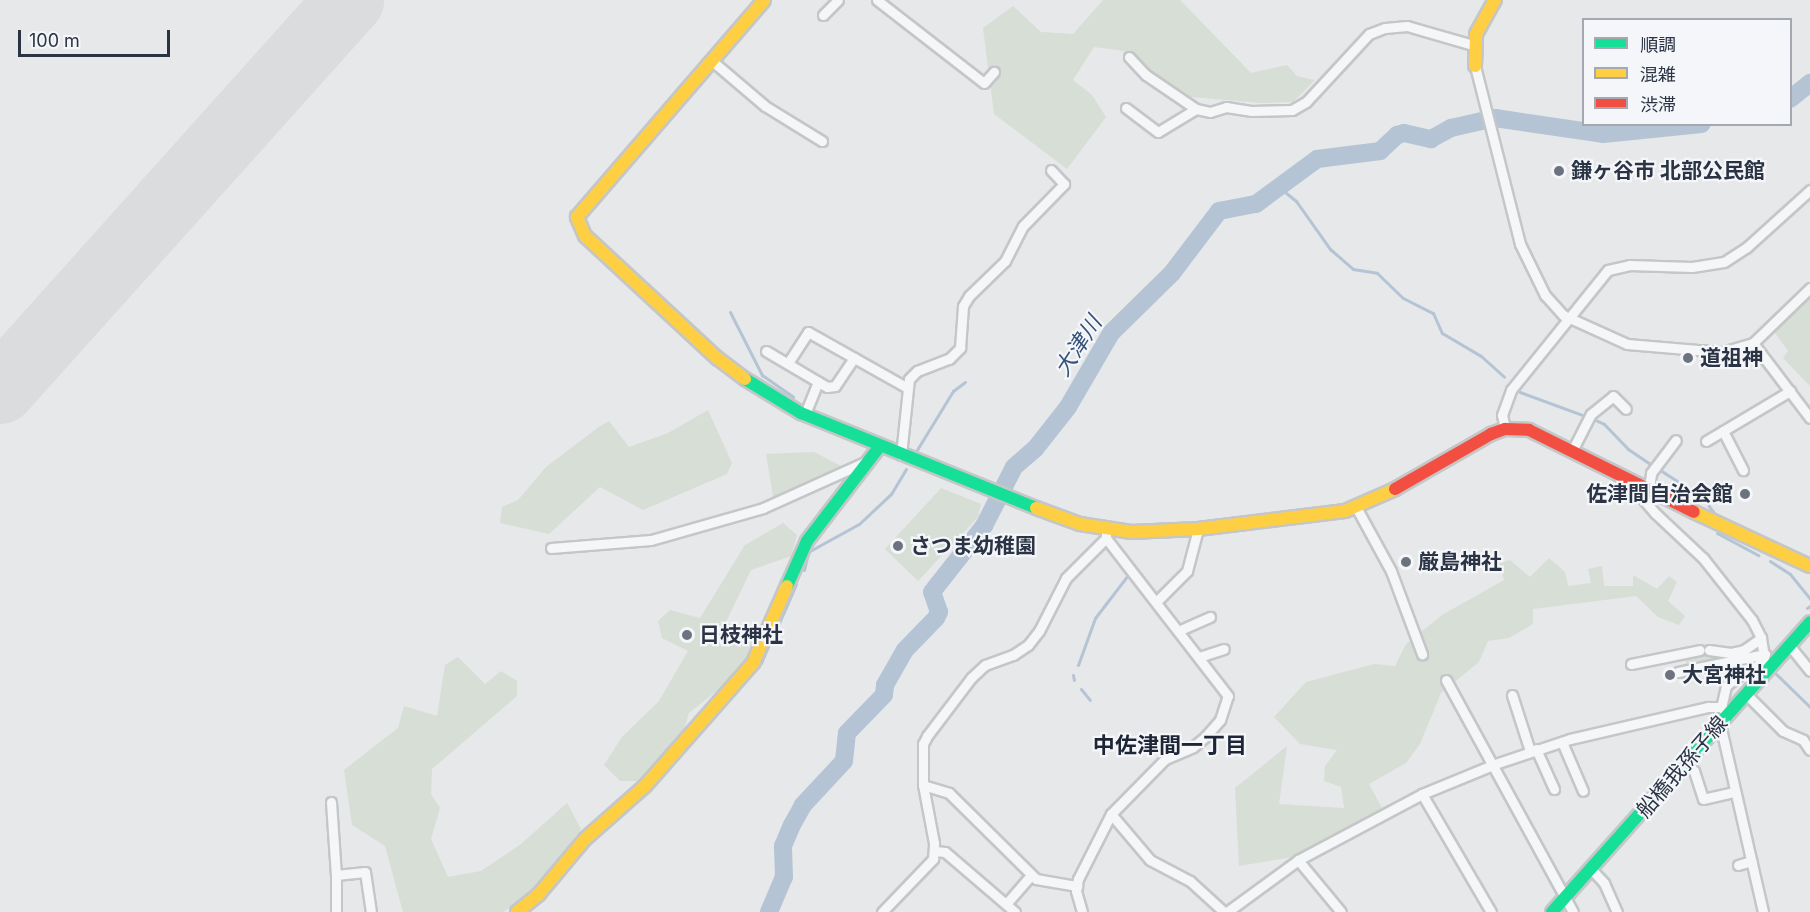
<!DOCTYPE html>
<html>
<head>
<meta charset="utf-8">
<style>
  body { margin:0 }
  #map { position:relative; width:1810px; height:912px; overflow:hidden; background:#e6e8ea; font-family:Inter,"Noto Sans JP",sans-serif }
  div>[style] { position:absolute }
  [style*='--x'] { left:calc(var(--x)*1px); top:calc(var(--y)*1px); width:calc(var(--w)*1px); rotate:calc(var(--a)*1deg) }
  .green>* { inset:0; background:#d6ded6 }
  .stream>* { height:3px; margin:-1.5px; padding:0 1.5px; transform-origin:1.5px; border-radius:1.5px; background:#b4c4d5 }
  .river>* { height:18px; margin:-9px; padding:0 9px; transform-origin:9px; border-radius:9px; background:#b4c4d5 }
  .runway>* { height:69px; margin:-34.5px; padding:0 34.5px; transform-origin:34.5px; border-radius:34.5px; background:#dadcde }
  .roads { filter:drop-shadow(2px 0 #c4c6c8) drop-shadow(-2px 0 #c4c6c8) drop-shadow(0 2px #c4c6c8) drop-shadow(0 -2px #c4c6c8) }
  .street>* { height:9px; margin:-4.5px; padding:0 4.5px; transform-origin:4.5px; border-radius:4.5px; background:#f5f6f7 }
  .fast>* { height:12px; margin:-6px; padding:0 6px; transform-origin:6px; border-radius:6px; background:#16e098 }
  .slow>* { height:12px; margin:-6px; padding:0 6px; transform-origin:6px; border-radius:6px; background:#ffcf43 }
  .jam>* { height:12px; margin:-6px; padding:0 6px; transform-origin:6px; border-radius:6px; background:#f24e42 }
  .dots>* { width:16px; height:16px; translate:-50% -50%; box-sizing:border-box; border:3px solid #f4f6f9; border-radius:50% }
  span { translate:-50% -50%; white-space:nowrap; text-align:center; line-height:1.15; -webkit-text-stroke:4.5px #f4f6f9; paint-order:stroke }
  .poi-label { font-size:21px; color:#2b3445; font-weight:700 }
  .left { translate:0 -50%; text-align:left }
  .right { translate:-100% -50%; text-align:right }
  .street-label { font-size:21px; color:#2b3445 }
  .water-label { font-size:22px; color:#34527a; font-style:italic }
  .neighbourhood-label { font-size:22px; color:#1d2536; font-weight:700 }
  .legend { position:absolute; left:1582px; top:18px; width:210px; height:108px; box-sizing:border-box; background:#f4f6f9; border:2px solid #a4a8b1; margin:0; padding:8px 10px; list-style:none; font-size:18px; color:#2b3445 }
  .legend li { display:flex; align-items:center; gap:12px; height:30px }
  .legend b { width:30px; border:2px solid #a4a8b1 }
  .scale { position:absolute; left:18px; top:30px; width:152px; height:27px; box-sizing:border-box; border:3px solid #2b3445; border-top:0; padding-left:8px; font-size:18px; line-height:21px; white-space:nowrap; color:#2b3445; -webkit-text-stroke:4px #f4f6f9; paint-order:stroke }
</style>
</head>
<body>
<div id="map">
  <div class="green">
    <i style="clip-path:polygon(1103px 0,1180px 0,1251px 73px,1287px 65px,1297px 76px,1315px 80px,1293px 102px,1262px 103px,1191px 97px,1150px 73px,1131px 52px,1094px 47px,1073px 80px,1092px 95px,1106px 117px,1067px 169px,994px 114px,983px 28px,1013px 6px,1041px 32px,1073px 34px)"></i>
    <i style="clip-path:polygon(1810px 291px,1810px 386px,1783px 358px,1788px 351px,1771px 327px)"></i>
    <i style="clip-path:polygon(708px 410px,732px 463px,727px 474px,643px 510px,600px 487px,549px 534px,500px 523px,502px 507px,518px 500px,546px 467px,600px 426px,609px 421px,629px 447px,668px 433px)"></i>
    <i style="clip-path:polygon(814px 452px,847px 469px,774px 502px,766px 454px)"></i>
    <i style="clip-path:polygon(941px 488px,981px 504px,978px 517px,918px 581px,885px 549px)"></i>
    <i style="clip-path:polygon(783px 523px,797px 535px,791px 556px,751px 570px,726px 622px,756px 639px,739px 673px,689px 713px,684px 730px,642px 781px,620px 781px,604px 765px,622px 737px,659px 701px,688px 651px,662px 638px,658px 621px,670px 610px,700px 618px,745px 545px)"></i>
    <i style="clip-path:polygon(1549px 558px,1565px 572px,1568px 586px,1591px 583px,1588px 569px,1602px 566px,1604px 586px,1633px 586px,1633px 575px,1657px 589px,1669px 576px,1677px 582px,1668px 601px,1685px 616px,1679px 625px,1658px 617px,1636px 596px,1533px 609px,1533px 624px,1509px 638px,1488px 641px,1479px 662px,1441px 693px,1420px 744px,1406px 763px,1369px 784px,1382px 808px,1293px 857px,1239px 866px,1235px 788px,1287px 746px,1279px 804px,1344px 808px,1341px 787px,1324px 781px,1325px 766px,1337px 750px,1300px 744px,1274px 717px,1306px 682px,1374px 664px,1395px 666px,1406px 644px,1442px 615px,1504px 580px,1499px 563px,1510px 560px,1530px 577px)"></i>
    <i style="clip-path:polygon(1756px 648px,1760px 658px,1752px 669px,1734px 676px,1721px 671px,1714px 672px,1721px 660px,1716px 658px,1694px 677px,1684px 675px,1687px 657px,1746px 654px)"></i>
    <i style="clip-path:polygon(458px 657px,485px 684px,501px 671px,517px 681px,517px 696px,432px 769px,431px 794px,440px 808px,431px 839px,448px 877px,481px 871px,521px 844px,567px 803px,581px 829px,533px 892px,503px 912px,403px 912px,385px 846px,352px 825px,344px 770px,398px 728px,404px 706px,437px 716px,445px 665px)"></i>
  </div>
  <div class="stream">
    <i style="--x:1280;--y:188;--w:21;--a:39"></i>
    <i style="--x:1296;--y:201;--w:59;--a:54.7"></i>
    <i style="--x:1330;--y:249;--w:30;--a:41"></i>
    <i style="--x:1353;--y:269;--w:24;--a:9"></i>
    <i style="--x:1377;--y:273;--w:36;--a:44"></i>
    <i style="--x:1403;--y:298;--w:34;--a:27"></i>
    <i style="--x:1433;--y:313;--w:22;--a:66"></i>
    <i style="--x:1442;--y:333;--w:45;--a:30.5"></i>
    <i style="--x:1481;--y:356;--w:31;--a:42"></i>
    <i style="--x:730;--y:312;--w:71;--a:63.1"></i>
    <i style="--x:762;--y:375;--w:38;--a:35"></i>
    <i style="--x:1520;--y:392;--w:69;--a:20.3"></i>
    <i style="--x:821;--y:414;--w:37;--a:24"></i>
    <i style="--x:1593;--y:419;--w:12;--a:24"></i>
    <i style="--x:1604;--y:424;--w:35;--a:46"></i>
    <i style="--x:1628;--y:449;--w:29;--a:34"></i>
    <i style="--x:908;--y:450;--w:69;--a:22.1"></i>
    <i style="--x:915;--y:453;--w:73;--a:-58.5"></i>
    <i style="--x:953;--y:391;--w:15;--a:-37"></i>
    <i style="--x:1660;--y:470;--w:50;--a:32.7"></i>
    <i style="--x:1702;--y:497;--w:20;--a:53"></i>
    <i style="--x:1717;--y:533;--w:47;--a:28.2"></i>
    <i style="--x:1770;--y:561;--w:24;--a:33"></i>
    <i style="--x:1790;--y:574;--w:32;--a:51"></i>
    <i style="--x:804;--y:570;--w:18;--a:-77"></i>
    <i style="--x:808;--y:552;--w:58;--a:-28.8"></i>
    <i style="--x:859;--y:524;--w:44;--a:-43.2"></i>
    <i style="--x:891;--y:494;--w:29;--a:-59"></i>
    <i style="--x:1807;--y:608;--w:4;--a:-34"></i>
    <i style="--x:776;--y:630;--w:50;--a:-66.5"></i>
    <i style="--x:761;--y:663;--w:25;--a:-67"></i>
    <i style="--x:1078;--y:665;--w:50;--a:-70.1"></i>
    <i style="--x:1095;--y:618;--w:54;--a:-52.5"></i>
    <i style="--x:1776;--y:674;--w:47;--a:44.1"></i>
    <i style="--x:1073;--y:675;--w:5;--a:79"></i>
    <i style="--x:1081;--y:689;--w:14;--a:51"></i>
  </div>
  <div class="river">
    <i style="--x:1790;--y:99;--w:26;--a:-39"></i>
    <i style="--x:769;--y:912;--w:38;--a:-67"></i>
    <i style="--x:784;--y:877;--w:31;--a:-92"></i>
    <i style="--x:783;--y:846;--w:23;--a:-67"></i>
    <i style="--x:792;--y:825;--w:23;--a:-61"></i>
    <i style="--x:803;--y:805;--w:60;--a:-47"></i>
    <i style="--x:844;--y:761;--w:28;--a:-84"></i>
    <i style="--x:847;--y:733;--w:53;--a:-45.8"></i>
    <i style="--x:884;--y:695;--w:10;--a:-84"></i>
    <i style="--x:885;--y:685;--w:40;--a:-60.3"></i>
    <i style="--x:905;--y:650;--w:45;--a:-45.9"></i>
    <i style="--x:936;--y:618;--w:7;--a:-63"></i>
    <i style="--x:939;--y:612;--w:21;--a:-109"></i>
    <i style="--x:932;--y:592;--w:84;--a:-51.8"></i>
    <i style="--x:984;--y:526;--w:66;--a:-63"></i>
    <i style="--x:1014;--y:467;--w:28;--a:-41"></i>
    <i style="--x:1035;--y:449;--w:53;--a:-51.8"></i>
    <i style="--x:1068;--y:407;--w:86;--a:-59.8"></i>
    <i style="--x:1111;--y:333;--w:86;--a:-44.5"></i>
    <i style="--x:1172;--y:273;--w:78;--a:-52.8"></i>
    <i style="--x:1219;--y:211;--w:38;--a:-11"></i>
    <i style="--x:1256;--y:204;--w:76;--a:-36.4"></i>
    <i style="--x:1317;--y:159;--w:64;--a:-7.2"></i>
    <i style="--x:1380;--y:151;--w:23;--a:-43"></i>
    <i style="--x:1397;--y:135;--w:7;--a:-16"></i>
    <i style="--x:1404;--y:133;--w:28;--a:13"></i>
    <i style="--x:1431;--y:139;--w:23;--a:-29"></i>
    <i style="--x:1451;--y:128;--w:45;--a:-12.8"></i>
    <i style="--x:1495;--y:118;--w:109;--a:8.4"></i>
    <i style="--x:1603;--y:134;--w:99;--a:-5.8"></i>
  </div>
  <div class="runway">
    <i style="--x:0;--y:389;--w:523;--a:-48.1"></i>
  </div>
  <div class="roads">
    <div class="street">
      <i style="--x:877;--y:0;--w:135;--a:37.8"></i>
      <i style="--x:984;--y:83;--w:15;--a:-48"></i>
      <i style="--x:823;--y:15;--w:21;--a:-45"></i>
      <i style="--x:1129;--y:57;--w:25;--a:47"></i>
      <i style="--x:1146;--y:75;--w:60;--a:34.2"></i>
      <i style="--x:1196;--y:109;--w:14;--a:12"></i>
      <i style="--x:1210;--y:112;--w:17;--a:-17"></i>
      <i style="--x:1226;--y:107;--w:25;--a:9"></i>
      <i style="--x:1251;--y:111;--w:41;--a:-1.4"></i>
      <i style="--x:1292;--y:110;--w:16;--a:-30"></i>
      <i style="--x:1306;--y:102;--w:93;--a:-47.2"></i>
      <i style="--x:1369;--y:34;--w:17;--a:-21"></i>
      <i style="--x:1385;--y:28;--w:22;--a:-5"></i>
      <i style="--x:1407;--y:26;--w:69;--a:16.1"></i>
      <i style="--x:711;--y:60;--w:71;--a:40.4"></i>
      <i style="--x:765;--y:106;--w:67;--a:31.6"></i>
      <i style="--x:1475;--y:66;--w:184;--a:75.8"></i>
      <i style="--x:1520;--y:244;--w:57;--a:63.9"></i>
      <i style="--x:1545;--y:295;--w:27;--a:48"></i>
      <i style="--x:1563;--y:315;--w:70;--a:24.4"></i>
      <i style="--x:1627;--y:344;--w:95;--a:4.8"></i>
      <i style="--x:1722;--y:352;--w:32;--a:-16"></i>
      <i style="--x:1753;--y:343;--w:94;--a:52.8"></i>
      <i style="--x:1126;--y:108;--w:40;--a:37"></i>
      <i style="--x:1158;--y:132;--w:44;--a:-31.2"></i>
      <i style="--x:1753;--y:343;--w:79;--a:-44"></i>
      <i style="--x:766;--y:351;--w:71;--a:30.5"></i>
      <i style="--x:827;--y:387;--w:8;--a:-7"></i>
      <i style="--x:835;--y:386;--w:34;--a:-56"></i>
      <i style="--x:788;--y:363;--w:37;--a:-57"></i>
      <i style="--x:808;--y:332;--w:112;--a:29.3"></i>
      <i style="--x:805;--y:414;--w:35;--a:-68"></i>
      <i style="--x:1505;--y:429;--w:14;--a:-102"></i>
      <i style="--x:1502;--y:415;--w:27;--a:-70"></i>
      <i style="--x:1511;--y:390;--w:154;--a:-51.1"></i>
      <i style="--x:1608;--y:270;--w:22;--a:-13"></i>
      <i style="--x:1629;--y:265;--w:63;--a:1.8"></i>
      <i style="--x:1692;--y:267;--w:32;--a:-9"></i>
      <i style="--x:1724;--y:262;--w:27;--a:-33"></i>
      <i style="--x:1747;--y:247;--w:85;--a:-42.1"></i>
      <i style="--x:1723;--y:431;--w:44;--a:62.9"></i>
      <i style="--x:1706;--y:441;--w:98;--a:-30.8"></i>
      <i style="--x:1573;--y:449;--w:39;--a:-63"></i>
      <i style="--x:1591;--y:414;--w:28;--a:-39"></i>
      <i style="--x:1613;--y:396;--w:18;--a:45"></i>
      <i style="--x:901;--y:455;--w:76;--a:-84"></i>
      <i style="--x:909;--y:379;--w:11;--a:-45"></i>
      <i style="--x:917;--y:371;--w:34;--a:-21"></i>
      <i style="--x:949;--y:359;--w:16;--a:-45"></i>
      <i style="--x:960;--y:348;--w:42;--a:-85.9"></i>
      <i style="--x:963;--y:306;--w:12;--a:-59"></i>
      <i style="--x:969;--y:296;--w:50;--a:-44.2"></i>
      <i style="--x:1005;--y:261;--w:39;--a:-63"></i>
      <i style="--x:1023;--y:226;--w:59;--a:-45.7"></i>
      <i style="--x:1064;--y:184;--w:19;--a:-133"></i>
      <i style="--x:1624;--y:477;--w:48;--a:49.3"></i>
      <i style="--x:1655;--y:513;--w:66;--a:43.2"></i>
      <i style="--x:1703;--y:558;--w:79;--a:51.7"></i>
      <i style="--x:1752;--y:620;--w:20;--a:63"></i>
      <i style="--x:1761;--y:638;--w:19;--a:81"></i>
      <i style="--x:1764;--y:657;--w:19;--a:129"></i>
      <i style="--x:1752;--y:672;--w:9;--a:180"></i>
      <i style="--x:1743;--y:672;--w:22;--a:141"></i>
      <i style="--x:1726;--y:686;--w:22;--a:103"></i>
      <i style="--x:1649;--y:488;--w:15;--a:-82"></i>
      <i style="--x:1651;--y:473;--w:41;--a:-52.9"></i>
      <i style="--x:1356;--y:507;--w:73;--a:61.3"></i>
      <i style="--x:1391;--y:571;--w:89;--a:69.5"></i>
      <i style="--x:551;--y:548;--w:100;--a:-4.6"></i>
      <i style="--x:651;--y:540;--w:116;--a:-15.9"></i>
      <i style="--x:763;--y:508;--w:114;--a:-24.3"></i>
      <i style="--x:1156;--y:602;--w:44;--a:-45"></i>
      <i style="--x:1187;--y:571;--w:43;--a:-75.3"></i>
      <i style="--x:1178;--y:631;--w:35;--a:-24"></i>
      <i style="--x:1789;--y:645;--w:33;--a:51"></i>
      <i style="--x:1709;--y:650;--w:22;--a:8"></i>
      <i style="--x:1731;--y:653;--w:13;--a:-13"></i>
      <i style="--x:1744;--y:650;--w:21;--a:-35"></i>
      <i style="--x:1199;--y:657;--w:26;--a:-18"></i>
      <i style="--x:1631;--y:664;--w:70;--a:-11.5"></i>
      <i style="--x:1678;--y:672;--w:89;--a:-11.7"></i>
      <i style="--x:1446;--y:680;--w:264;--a:61.3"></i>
      <i style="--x:1746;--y:694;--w:52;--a:45"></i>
      <i style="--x:1783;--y:731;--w:22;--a:24"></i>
      <i style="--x:1803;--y:740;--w:12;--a:55"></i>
      <i style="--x:1512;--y:695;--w:59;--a:72.2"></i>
      <i style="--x:1720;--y:724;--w:193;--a:77.1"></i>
      <i style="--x:1562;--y:742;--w:53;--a:66.8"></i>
      <i style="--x:1536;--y:749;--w:44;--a:65.8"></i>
      <i style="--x:1686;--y:762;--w:12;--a:48"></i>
      <i style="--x:1694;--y:771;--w:29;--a:72"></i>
      <i style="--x:1703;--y:799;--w:32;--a:-13"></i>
      <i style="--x:923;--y:785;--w:27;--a:17"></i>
      <i style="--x:949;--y:793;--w:122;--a:44.7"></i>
      <i style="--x:1036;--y:879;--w:42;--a:9.7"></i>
      <i style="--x:1422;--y:794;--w:137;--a:59.7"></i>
      <i style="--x:331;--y:802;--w:73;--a:86.1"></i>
      <i style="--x:1111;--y:814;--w:60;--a:49.7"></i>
      <i style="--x:1150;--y:860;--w:45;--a:27.7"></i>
      <i style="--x:1190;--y:881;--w:46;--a:42.4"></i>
      <i style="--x:935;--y:851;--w:10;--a:6"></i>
      <i style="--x:945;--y:852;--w:92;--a:40.6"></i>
      <i style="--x:1298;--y:860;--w:67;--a:50.4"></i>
      <i style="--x:1738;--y:865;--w:14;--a:-17"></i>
      <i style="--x:1592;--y:870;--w:18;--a:47"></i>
      <i style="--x:1604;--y:883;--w:32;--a:66"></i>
      <i style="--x:1006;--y:904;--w:38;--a:-49"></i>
      <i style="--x:336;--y:912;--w:37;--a:-90"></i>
      <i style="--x:336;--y:875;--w:29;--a:-6"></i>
      <i style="--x:365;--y:872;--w:40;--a:81.5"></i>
      <i style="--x:882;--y:912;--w:74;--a:-46.1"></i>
      <i style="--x:933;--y:859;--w:16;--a:-86"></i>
      <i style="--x:934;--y:843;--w:59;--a:-100.7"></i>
      <i style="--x:923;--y:785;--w:41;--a:-90"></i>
      <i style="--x:923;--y:744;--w:9;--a:-63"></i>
      <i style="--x:927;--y:736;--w:73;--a:-52.8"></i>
      <i style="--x:971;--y:678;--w:19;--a:-43"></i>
      <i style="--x:985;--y:665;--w:30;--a:-20"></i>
      <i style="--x:1013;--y:655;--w:18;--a:-34"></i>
      <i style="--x:1028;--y:645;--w:18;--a:-52"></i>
      <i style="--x:1039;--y:631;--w:59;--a:-63"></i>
      <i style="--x:1066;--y:578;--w:57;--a:-45"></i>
      <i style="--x:1082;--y:912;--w:22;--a:-106"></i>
      <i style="--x:1076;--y:891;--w:12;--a:-81"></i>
      <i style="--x:1078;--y:879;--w:73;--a:-63.1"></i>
      <i style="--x:1111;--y:814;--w:77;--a:-45.5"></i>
      <i style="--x:1165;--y:759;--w:30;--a:-23"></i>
      <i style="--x:1193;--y:747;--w:17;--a:-40"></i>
      <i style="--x:1206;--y:736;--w:21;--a:-49"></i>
      <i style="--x:1220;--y:720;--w:25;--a:-72"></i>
      <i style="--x:1228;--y:696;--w:200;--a:-127.7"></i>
      <i style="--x:1106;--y:538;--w:8;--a:-90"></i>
      <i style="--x:1227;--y:912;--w:88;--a:-36.2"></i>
      <i style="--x:1298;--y:860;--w:140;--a:-28"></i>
      <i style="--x:1422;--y:794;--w:79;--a:-22.3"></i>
      <i style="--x:1495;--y:764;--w:79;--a:-18.4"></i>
      <i style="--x:1570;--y:739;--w:142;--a:-13.1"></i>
      <i style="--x:1708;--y:707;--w:13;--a:0"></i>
      <i style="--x:1721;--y:707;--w:11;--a:41"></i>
    </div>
    <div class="fast">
      <i style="--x:745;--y:379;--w:66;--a:31.3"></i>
      <i style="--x:801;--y:413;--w:253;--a:22"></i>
      <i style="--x:787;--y:586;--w:49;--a:-66"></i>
      <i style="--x:807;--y:541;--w:120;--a:-52.5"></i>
      <i style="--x:1552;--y:912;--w:388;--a:-48.3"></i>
    </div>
    <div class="slow">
      <i style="--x:1475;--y:66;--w:32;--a:-88"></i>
      <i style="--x:1476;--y:34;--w:39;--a:-61"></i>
      <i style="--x:745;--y:379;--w:34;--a:-143"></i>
      <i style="--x:718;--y:359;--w:181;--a:-137.2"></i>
      <i style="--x:585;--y:236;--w:21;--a:-113"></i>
      <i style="--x:577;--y:217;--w:286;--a:-49.2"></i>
      <i style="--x:1036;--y:508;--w:47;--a:20"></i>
      <i style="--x:1080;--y:524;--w:52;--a:8.9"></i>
      <i style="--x:1131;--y:532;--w:67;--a:-2.6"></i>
      <i style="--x:1198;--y:529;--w:148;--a:-7"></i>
      <i style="--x:1345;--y:511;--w:55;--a:-23.7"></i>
      <i style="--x:1694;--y:512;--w:128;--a:25"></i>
      <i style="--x:517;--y:912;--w:28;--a:-39"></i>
      <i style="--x:539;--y:894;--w:72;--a:-50.1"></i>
      <i style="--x:585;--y:839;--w:80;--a:-41.5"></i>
      <i style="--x:645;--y:786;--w:164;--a:-48.7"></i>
      <i style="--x:753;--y:663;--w:84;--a:-66.2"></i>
    </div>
    <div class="jam">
      <i style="--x:1395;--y:489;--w:111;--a:-29.8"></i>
      <i style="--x:1491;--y:434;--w:15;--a:-20"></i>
      <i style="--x:1505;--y:429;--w:24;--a:2"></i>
      <i style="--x:1529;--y:430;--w:184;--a:26.4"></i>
    </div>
  </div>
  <div class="dots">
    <i style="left:1559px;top:171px;background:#6c737f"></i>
    <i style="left:1688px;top:358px;background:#6c737f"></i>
    <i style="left:1745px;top:494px;background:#6c737f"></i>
    <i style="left:898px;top:546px;background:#6c737f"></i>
    <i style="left:1406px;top:562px;background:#6c737f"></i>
    <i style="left:687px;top:635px;background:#6c737f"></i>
    <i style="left:1670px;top:675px;background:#6c737f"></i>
  </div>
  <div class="poi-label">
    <span class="left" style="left:1571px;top:171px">鎌ヶ谷市 北部公民館</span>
    <span class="left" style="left:1700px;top:358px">道祖神</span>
    <span class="right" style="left:1733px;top:494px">佐津間自治会館</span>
    <span class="left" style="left:910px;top:546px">さつま幼稚園</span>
    <span class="left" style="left:1418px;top:562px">厳島神社</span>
    <span class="left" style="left:699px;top:635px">日枝神社</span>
    <span class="left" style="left:1682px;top:675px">大宮神社</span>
  </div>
  <div class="street-label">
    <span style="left:1682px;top:767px;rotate:-49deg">船橋我孫子線</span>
  </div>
  <div class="water-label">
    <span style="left:1078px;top:346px;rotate:-57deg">大津川</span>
  </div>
  <div class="neighbourhood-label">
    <span style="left:1170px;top:746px">中佐津間一丁目</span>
  </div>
  <ul class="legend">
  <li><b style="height:8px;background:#16e098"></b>順調</li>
  <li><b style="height:8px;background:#ffcf43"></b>混雑</li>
  <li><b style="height:8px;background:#f24e42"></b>渋滞</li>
  </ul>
  <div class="scale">100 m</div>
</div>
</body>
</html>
